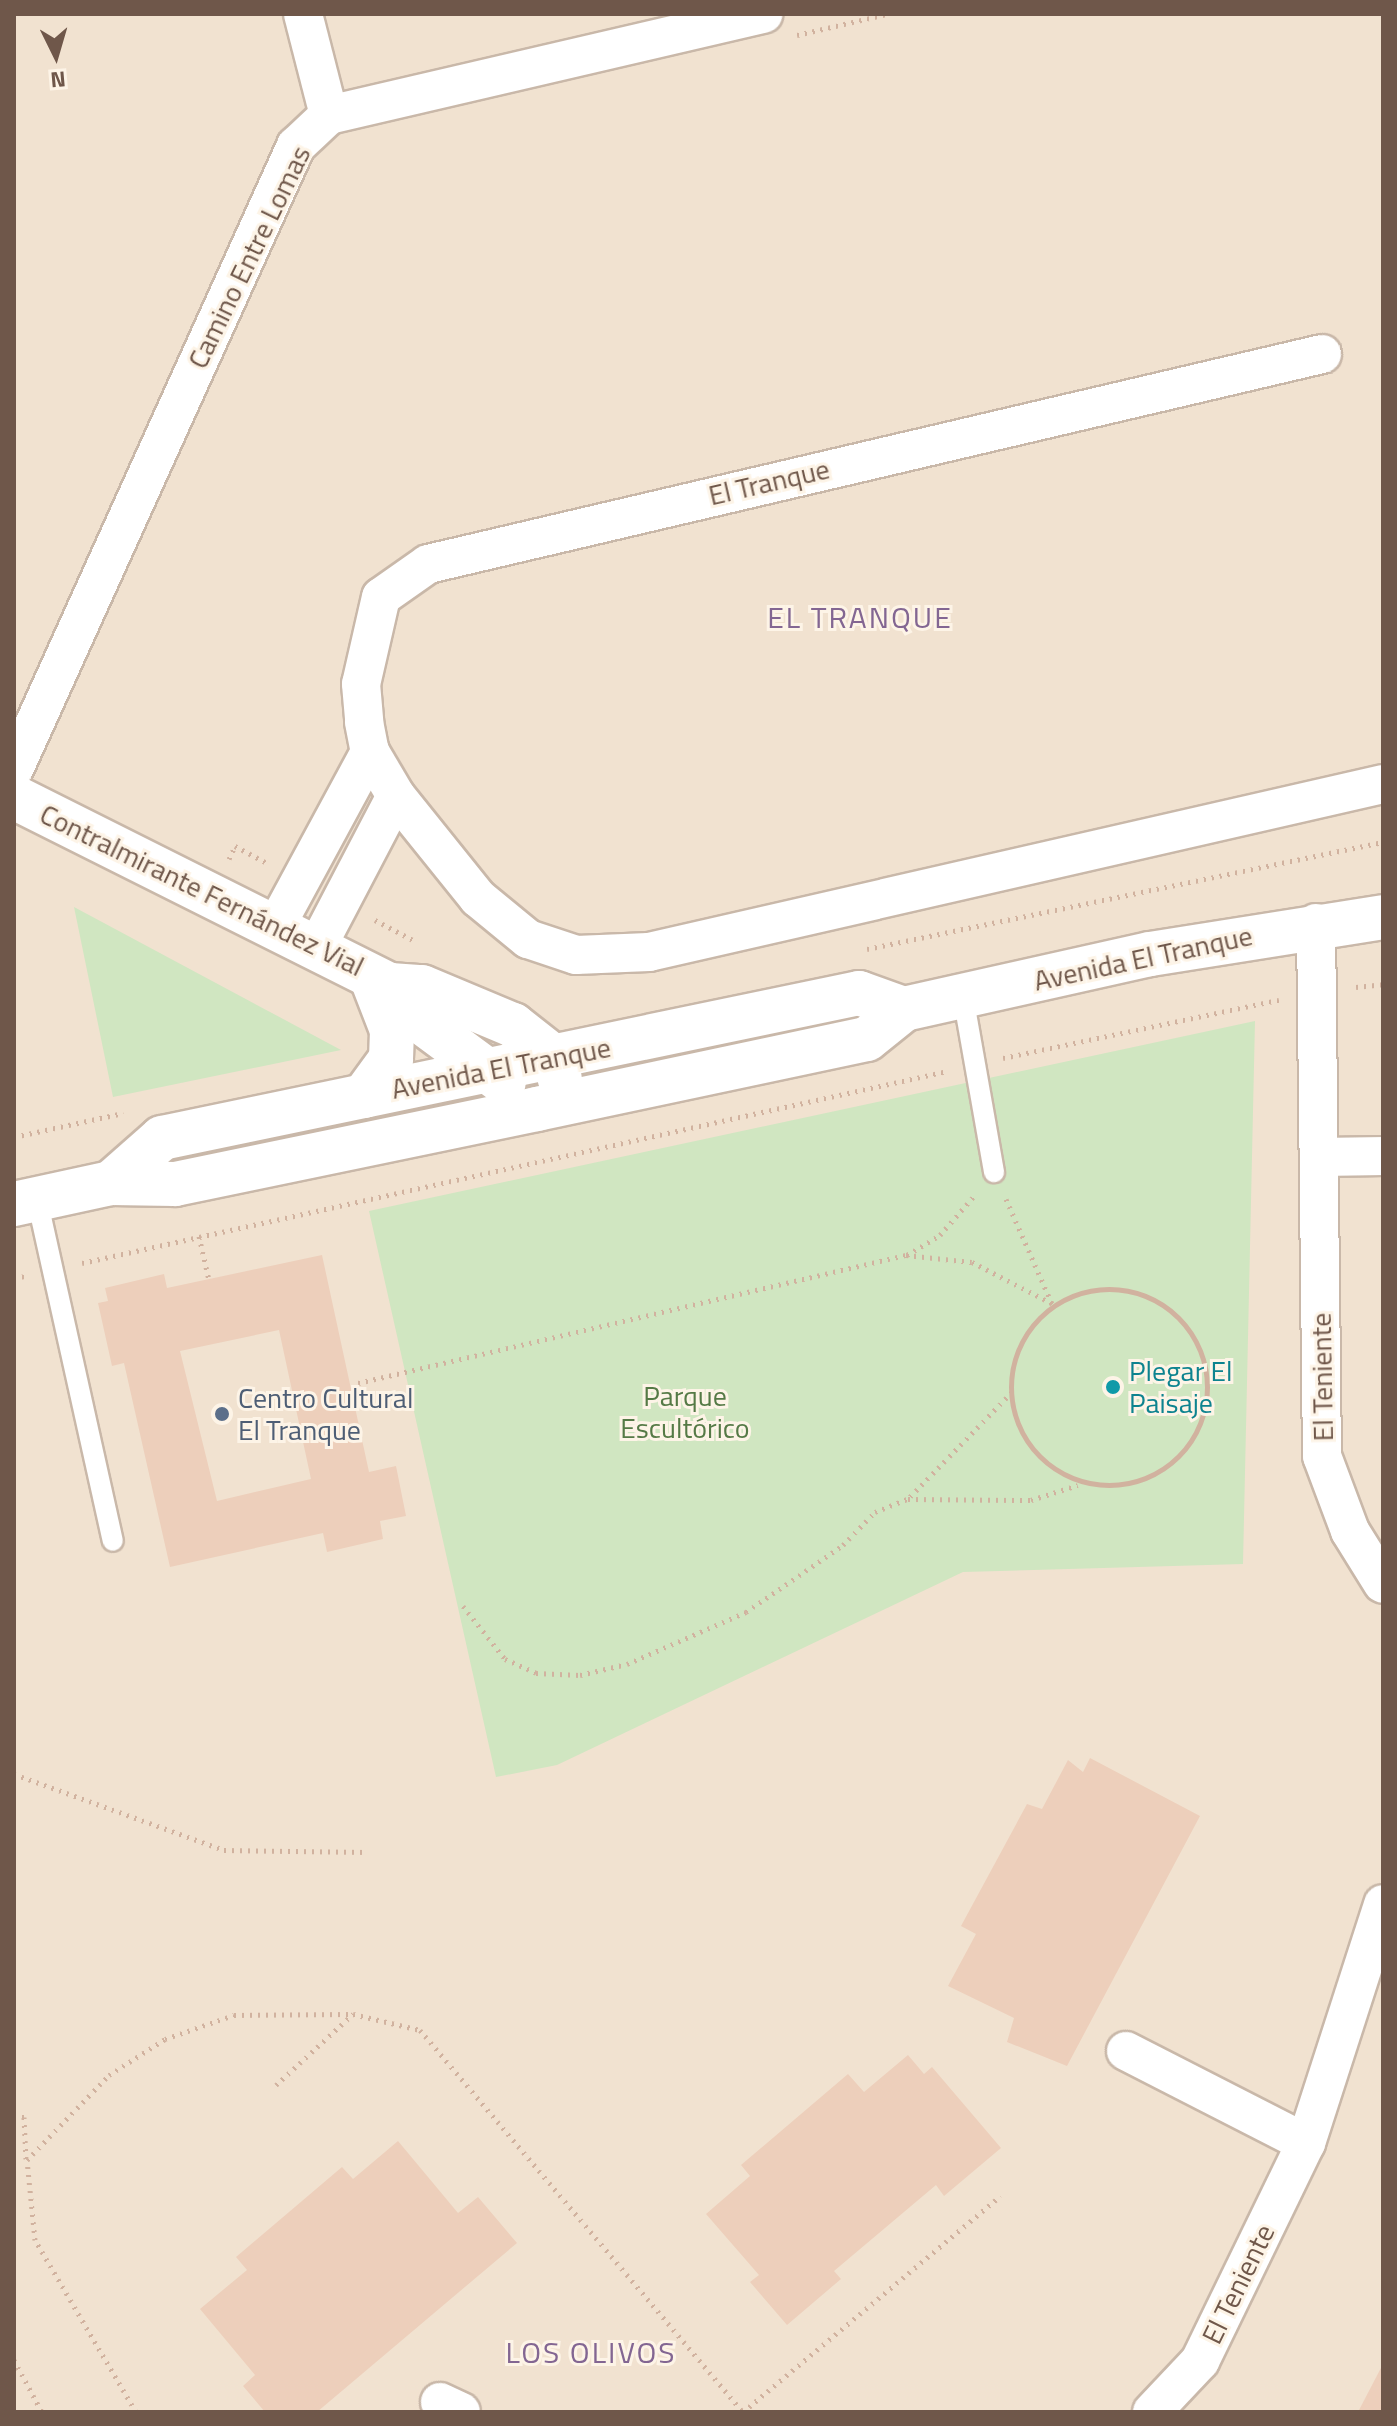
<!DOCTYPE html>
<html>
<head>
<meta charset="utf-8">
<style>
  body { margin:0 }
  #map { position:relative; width:1397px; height:2426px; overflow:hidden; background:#faf0e1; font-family:"Titillium Web",sans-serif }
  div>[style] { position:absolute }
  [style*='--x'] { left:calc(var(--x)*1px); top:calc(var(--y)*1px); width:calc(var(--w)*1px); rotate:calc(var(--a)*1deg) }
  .residential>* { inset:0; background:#f1e2d0; transform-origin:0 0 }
  .green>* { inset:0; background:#d0e6c1 }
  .building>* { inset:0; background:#edcfbb }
  .path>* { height:5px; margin-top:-2.5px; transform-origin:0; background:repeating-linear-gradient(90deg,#d1b29f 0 2px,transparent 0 8px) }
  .path>.ring { margin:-2.5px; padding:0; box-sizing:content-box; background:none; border:5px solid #d1b29f; border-radius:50% }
  .roads { filter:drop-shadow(2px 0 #c9b8a9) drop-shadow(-2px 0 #c9b8a9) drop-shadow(0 2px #c9b8a9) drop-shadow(0 -2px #c9b8a9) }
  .service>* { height:20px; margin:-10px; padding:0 10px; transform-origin:10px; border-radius:10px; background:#fff }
  .minor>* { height:38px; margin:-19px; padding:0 19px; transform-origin:19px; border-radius:19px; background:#fff }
  .secondary>* { height:44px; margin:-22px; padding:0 22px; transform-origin:22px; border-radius:22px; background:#fff }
  .dots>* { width:22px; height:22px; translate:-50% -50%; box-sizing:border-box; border:4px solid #fdf4e7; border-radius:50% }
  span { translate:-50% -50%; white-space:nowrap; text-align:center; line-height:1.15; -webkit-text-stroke:6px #fdf4e7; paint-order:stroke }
  .street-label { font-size:28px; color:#6f574a }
  .culture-label { font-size:28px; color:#0d838f }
  .left { translate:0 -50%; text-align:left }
  .park-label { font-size:28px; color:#557a46 }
  .service-label { font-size:28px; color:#4e5e75 }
  .neighbourhood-label { font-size:30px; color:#836692; letter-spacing:2px }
  .frame { position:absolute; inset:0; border:16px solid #6f574a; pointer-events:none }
  .north { position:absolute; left:16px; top:16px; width:80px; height:80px; -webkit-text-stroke:6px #fdf4e7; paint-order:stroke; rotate:175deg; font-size:22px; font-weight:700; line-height:32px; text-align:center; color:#6f574a }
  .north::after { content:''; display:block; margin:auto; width:28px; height:36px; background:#6f574a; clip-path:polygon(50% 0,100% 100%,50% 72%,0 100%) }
</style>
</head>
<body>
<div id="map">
  <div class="residential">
    <i style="left:14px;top:14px;width:1369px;height:2398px"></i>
  </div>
  <div class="green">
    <i style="clip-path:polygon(74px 907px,341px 1050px,113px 1097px)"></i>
    <i style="clip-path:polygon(1255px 1021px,1243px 1564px,963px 1572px,557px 1765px,496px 1777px,369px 1211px)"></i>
  </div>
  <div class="building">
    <i style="clip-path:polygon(evenodd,322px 1255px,369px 1472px,396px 1466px,406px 1516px,380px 1521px,383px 1539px,327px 1552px,323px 1533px,170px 1567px,124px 1363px,112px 1366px,98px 1303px,108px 1301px,105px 1288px,164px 1274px,167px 1288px,322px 1255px,279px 1330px,311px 1479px,217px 1501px,180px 1351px,279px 1330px)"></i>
    <i style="clip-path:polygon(1090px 1758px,1200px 1816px,1067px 2066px,1007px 2042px,1014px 2018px,948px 1986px,976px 1934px,961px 1926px,1027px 1804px,1042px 1809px,1068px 1760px,1083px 1772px)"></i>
    <i style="clip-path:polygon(908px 2055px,924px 2074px,932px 2067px,1001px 2148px,944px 2196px,936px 2185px,834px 2271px,841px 2279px,787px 2325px,750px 2282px,759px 2275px,706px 2214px,750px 2176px,741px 2165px,848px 2074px,864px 2092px)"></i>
    <i style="clip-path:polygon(398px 2141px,458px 2213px,478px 2197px,517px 2243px,317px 2412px,265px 2412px,243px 2386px,255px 2375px,200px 2309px,247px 2270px,236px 2257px,342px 2167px,353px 2179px)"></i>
    <i style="clip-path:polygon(1383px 2364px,1383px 2412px,1358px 2412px)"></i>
  </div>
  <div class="path">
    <i style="--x:797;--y:35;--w:92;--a:-13.1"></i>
    <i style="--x:229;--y:859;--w:14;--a:-65"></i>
    <i style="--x:235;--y:846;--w:36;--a:28"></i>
    <i style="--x:375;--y:920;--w:45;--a:27.7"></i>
    <i style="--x:867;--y:949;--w:527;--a:-11.72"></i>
    <i style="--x:1356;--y:987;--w:27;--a:-6"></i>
    <i style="--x:1003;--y:1058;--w:282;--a:-11.9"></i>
    <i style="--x:14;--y:1137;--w:112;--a:-12.4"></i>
    <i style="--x:1006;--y:1199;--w:115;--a:66.3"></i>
    <i style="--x:199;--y:1236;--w:45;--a:77.2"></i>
    <i style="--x:907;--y:1255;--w:39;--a:-31"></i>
    <i style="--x:940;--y:1235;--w:52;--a:-48.9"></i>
    <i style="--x:82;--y:1263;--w:886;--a:-12.51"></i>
    <i style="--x:14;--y:1278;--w:11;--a:-10"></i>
    <i class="ring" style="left:1011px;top:1289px;width:191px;height:191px"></i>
    <i style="--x:358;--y:1383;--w:563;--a:-13.15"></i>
    <i style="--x:906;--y:1255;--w:66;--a:6.1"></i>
    <i style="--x:972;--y:1262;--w:91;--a:27.4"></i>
    <i style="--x:1012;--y:1392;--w:149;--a:134.2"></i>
    <i style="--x:908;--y:1499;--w:123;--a:0.5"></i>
    <i style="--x:1031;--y:1500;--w:49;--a:-17.7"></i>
    <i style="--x:463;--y:1606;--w:68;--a:51.6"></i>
    <i style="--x:505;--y:1659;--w:34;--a:24"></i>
    <i style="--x:536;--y:1673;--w:44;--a:2.6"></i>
    <i style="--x:580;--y:1675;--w:48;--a:-13.2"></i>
    <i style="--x:627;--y:1664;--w:130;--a:-23.6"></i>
    <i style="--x:746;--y:1612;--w:118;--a:-34.6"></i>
    <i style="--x:843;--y:1545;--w:46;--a:-45.9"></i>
    <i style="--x:875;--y:1512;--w:35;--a:-22"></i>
    <i style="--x:14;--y:1774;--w:223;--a:19.9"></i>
    <i style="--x:224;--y:1850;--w:144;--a:0.8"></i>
    <i style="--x:276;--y:2085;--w:105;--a:-42.7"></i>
    <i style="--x:353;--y:2014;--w:69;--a:13.4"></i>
    <i style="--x:420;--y:2030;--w:500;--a:49.78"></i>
    <i style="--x:743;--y:2412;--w:336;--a:-40"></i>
    <i style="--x:14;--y:2117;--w:10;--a:0"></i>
    <i style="--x:24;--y:2117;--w:42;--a:87.3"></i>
    <i style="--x:14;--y:2360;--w:59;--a:61.7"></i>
    <i style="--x:136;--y:2412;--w:199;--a:-120.4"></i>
    <i style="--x:35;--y:2240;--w:80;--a:-95.7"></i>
    <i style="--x:27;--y:2160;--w:118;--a:-46"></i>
    <i style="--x:109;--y:2075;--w:67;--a:-32.7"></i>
    <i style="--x:165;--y:2039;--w:73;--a:-19.2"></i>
    <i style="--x:234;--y:2015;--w:118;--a:-0.5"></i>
  </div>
  <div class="roads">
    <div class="service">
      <i style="--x:963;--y:996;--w:179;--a:80"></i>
      <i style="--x:37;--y:1199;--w:350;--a:77.5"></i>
    </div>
    <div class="minor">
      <i style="--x:303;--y:14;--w:104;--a:75.6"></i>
      <i style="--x:1322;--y:354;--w:918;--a:166.78"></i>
      <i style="--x:428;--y:564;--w:57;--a:144.9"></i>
      <i style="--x:381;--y:597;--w:89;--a:102.9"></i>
      <i style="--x:361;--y:684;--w:38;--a:85"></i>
      <i style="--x:364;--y:722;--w:31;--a:79"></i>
      <i style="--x:370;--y:752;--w:51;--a:59.4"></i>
      <i style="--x:396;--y:796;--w:131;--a:51.2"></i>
      <i style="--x:478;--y:898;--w:65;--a:39.4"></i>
      <i style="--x:528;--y:939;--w:51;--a:18.4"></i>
      <i style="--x:576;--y:955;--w:73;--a:-2.4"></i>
      <i style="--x:649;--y:952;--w:753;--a:-12.89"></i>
      <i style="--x:14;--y:769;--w:684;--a:-65.65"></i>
      <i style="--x:296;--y:146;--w:45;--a:-43.2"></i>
      <i style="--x:329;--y:115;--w:446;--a:-13.1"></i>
      <i style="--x:1316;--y:923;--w:533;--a:89.36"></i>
      <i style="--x:1322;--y:1456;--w:80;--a:69.5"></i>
      <i style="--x:1350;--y:1531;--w:62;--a:58.1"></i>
      <i style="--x:277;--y:924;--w:196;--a:-61.6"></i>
      <i style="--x:318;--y:945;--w:168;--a:-62.4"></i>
      <i style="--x:1322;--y:1157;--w:61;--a:-0.9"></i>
      <i style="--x:1126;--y:2051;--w:202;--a:27.1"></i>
      <i style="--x:440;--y:2402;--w:23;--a:25"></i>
      <i style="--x:1152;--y:2412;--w:70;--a:-46.7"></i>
      <i style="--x:1200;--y:2361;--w:242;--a:-64.1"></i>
      <i style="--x:1306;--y:2143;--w:251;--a:-72.1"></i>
    </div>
    <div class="secondary">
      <i style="--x:14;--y:797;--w:420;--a:26.6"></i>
      <i style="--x:390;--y:985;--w:32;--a:4"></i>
      <i style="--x:422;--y:987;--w:99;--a:22.7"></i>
      <i style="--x:513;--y:1025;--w:53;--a:38.2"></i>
      <i style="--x:555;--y:1058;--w:22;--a:77"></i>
      <i style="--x:390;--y:985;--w:23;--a:65"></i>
      <i style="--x:400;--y:1006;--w:129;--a:36.5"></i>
      <i style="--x:364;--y:1096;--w:46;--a:-53.9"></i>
      <i style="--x:391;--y:1059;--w:29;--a:-88"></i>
      <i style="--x:392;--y:1030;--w:53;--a:-111.2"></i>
      <i style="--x:111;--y:1183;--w:68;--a:-41.4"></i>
      <i style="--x:162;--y:1138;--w:712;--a:-11.75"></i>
      <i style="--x:859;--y:993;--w:48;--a:19.6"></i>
      <i style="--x:14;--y:1204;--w:99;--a:-12.2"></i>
      <i style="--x:111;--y:1183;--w:64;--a:0.9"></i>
      <i style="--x:175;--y:1184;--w:370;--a:-11.7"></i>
      <i style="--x:537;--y:1109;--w:337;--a:-12"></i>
      <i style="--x:867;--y:1039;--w:48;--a:-39"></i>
      <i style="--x:904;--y:1009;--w:252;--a:-12.6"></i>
      <i style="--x:1150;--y:954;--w:236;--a:-9"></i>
    </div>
  </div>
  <div class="dots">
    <i style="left:1113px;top:1387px;background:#0f9aa8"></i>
    <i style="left:222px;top:1414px;background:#5c6f8a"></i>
  </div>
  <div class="street-label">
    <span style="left:249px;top:257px;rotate:-64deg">Camino Entre Lomas</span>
    <span style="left:769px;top:482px;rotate:-13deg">El Tranque</span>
    <span style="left:202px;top:890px;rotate:26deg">Contralmirante Fernández Vial</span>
    <span style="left:1143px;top:958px;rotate:-12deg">Avenida El Tranque</span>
    <span style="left:501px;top:1068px;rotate:-11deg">Avenida El Tranque</span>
    <span style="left:1322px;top:1377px;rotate:-91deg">El Teniente</span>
    <span style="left:1238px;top:2284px;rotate:-64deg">El Teniente</span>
  </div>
  <div class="culture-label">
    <span class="left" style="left:1129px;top:1387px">Plegar El<br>Paisaje</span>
  </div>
  <div class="park-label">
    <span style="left:685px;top:1412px">Parque<br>Escultórico</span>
  </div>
  <div class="service-label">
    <span class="left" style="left:238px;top:1414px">Centro Cultural<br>El Tranque</span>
  </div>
  <div class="neighbourhood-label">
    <span style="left:860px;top:617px">EL TRANQUE</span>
    <span style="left:591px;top:2352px">LOS OLIVOS</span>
  </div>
  <div class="frame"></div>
  <div class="north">N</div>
</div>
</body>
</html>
